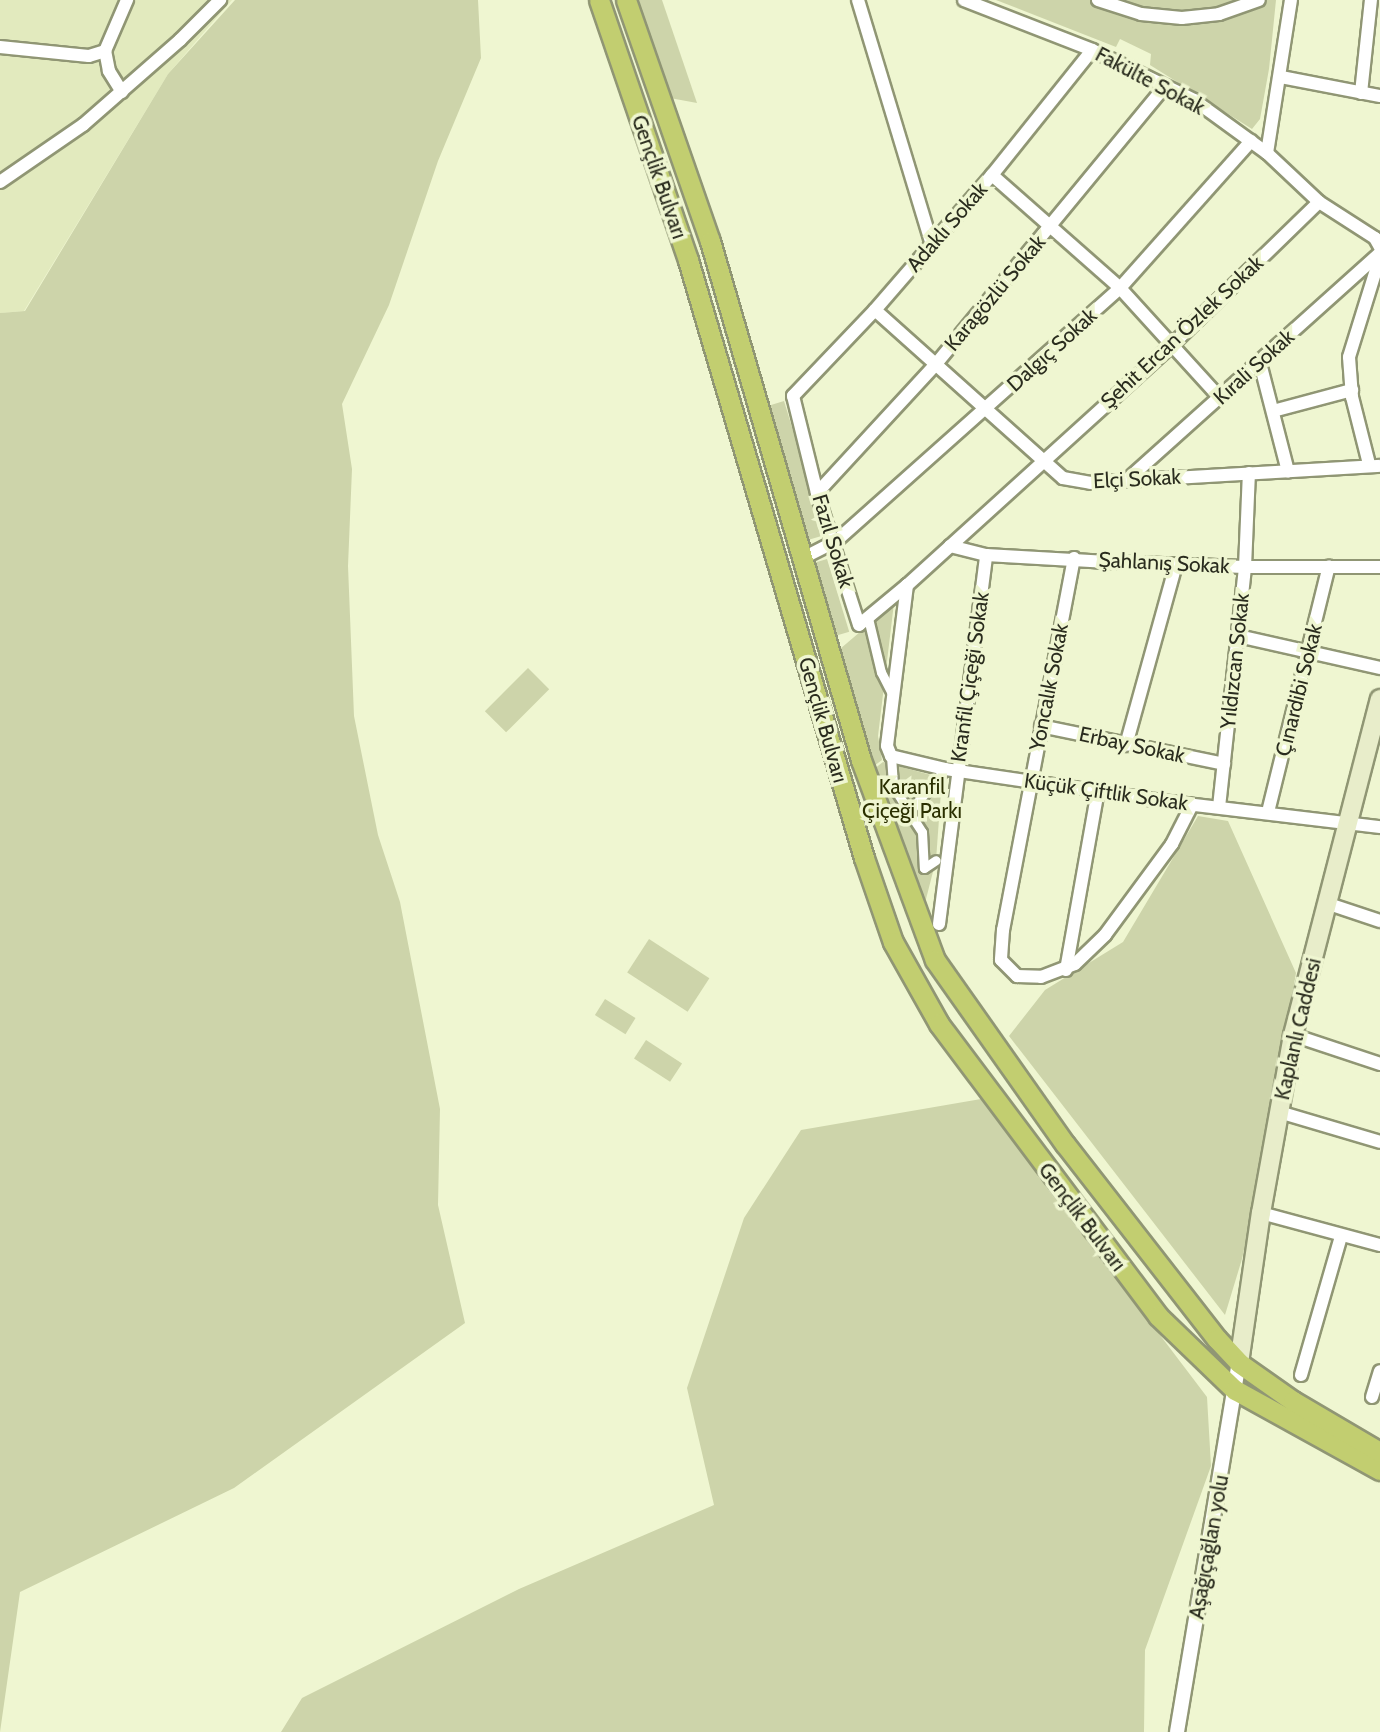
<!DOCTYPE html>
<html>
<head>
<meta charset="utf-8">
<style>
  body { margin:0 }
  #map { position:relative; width:1380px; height:1732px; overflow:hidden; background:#eff6d1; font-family:Cabin,sans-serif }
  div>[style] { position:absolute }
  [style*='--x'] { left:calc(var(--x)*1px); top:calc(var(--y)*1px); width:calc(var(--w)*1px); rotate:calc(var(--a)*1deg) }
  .built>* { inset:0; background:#e2eabe }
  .green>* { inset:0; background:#cdd4aa; transform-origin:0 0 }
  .roads { filter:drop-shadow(2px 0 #909674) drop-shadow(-2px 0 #909674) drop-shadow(0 2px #909674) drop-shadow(0 -2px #909674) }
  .pedestrian>* { height:9px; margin:-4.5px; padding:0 4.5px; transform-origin:4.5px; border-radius:4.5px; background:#fff }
  .minor>* { height:12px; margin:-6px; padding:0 6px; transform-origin:6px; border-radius:6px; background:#fff }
  .tertiary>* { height:14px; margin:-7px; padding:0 7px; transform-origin:7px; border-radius:7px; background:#fff }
  .secondary>* { height:18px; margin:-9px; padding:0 9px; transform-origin:9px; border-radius:9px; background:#e8edca }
  .trunk>* { height:19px; margin:-9.5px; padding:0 9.5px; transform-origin:9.5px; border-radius:9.5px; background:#c2ce70 }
  span { translate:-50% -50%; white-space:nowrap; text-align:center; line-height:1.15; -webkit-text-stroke:7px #eff6d1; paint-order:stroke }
  .street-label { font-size:21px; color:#2a2c1e }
  .park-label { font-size:21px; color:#2a2f00 }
</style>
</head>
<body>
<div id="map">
  <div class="built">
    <i style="clip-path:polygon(0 0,232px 0,168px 74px,24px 311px,0 313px)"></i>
  </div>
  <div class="green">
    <i style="clip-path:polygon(235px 0,478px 0,481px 58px,438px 161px,389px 305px,342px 404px,352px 469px,348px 566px,354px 716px,378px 835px,400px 902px,440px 1109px,438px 1205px,465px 1323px,234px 1488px,20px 1592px,0 1732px,0 313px,25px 311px,168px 74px)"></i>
    <i style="clip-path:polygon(637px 0,662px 0,697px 103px,670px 98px)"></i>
    <i style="clip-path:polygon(996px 0,1276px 0,1269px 69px,1260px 119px,1252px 129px,1150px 65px,1151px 54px,1120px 39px,1116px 47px)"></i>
    <i style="left:784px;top:401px;width:140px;height:17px;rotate:73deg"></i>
    <i style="left:827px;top:559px;width:76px;height:14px;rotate:73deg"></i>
    <i style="clip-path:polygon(894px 603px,878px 736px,882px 760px,874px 766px,840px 649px)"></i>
    <i style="left:528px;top:668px;width:30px;height:61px;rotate:45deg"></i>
    <i style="clip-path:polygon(883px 762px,942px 778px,936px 860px,926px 899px,918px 907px,874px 769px)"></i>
    <i style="clip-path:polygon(1198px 816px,1228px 821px,1296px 973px,1271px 1123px,1242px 1259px,1225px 1315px,1009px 1036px,1045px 990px,1123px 942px)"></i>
    <i style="left:649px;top:939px;width:72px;height:40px;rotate:33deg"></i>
    <i style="left:605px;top:999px;width:36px;height:19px;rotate:32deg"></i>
    <i style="left:646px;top:1040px;width:43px;height:22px;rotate:33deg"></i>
    <i style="clip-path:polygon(981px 1099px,1207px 1397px,1211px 1466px,1145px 1650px,1144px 1732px,281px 1732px,302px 1698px,519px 1589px,714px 1505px,687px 1388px,744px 1218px,801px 1130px)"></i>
  </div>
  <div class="roads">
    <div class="pedestrian">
      <i style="--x:868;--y:618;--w:56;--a:76.5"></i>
      <i style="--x:881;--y:672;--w:25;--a:63"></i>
      <i style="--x:891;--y:756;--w:30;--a:86"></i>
      <i style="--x:893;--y:786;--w:31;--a:58"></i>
      <i style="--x:909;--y:812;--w:56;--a:-50.1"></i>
      <i style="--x:909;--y:812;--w:24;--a:57"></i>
      <i style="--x:922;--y:832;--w:36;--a:87"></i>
      <i style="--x:924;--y:868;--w:14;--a:-34"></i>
    </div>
    <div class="minor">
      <i style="--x:858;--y:0;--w:256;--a:73.2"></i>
      <i style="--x:964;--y:0;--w:137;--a:21.3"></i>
      <i style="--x:1092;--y:50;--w:114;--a:26.1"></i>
      <i style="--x:1194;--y:100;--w:90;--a:36"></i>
      <i style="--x:1267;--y:153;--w:71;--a:43.3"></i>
      <i style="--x:1319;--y:202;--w:67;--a:32.7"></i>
      <i style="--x:1375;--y:238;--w:10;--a:61"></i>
      <i style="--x:1098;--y:0;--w:45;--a:18"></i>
      <i style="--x:1141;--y:14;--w:41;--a:5.6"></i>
      <i style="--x:1182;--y:18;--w:37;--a:-6"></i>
      <i style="--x:1219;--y:14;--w:42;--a:-19.3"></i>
      <i style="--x:0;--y:47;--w:89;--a:5.8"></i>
      <i style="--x:89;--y:56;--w:17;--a:-17"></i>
      <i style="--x:1281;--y:77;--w:101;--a:10.9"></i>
      <i style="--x:122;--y:92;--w:25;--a:-122"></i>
      <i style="--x:109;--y:71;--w:20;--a:-101"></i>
      <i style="--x:105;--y:51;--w:56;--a:-66.7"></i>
      <i style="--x:1361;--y:93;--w:94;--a:-83.9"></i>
      <i style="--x:1267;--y:153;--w:155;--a:-81.1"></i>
      <i style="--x:992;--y:175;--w:171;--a:41.4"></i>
      <i style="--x:1120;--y:288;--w:149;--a:47.7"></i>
      <i style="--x:0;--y:182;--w:101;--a:-34.5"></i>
      <i style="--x:83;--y:125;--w:129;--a:-41.2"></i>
      <i style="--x:180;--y:40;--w:57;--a:-45"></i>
      <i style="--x:1319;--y:202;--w:205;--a:135.8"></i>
      <i style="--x:1172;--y:345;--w:358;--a:137.8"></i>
      <i style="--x:907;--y:585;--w:162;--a:97.1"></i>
      <i style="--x:887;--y:746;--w:11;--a:68"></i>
      <i style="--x:891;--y:756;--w:56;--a:13.5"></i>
      <i style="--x:945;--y:769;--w:218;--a:8.4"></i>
      <i style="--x:1161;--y:801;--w:221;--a:6.8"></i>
      <i style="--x:875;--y:310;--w:252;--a:41.8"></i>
      <i style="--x:1063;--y:478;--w:28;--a:10"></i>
      <i style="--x:1091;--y:483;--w:289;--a:-3.4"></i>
      <i style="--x:1260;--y:363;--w:112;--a:75.5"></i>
      <i style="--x:1273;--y:411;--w:82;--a:-14.9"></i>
      <i style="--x:1369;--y:464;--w:69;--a:-104.2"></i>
      <i style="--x:1352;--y:397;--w:40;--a:-94.3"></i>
      <i style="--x:1349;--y:357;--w:105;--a:-72.8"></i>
      <i style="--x:1127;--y:480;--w:340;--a:-41.9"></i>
      <i style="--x:817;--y:493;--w:176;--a:-47.3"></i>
      <i style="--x:936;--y:364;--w:360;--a:-50.5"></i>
      <i style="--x:950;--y:546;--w:37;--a:14"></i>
      <i style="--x:986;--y:555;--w:122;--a:3.3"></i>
      <i style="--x:1108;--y:562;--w:137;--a:2.1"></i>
      <i style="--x:1245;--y:567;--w:135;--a:0"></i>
      <i style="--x:803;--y:558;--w:36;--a:-27"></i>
      <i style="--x:835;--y:542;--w:382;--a:-41.7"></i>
      <i style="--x:1120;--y:288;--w:197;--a:-48.3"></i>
      <i style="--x:1074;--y:558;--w:379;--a:100.8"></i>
      <i style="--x:1003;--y:930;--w:30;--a:94"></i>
      <i style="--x:1001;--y:960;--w:23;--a:45"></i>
      <i style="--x:1017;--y:976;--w:24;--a:2"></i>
      <i style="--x:1041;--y:977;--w:36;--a:-21"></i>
      <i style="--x:1075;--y:964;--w:42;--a:-44"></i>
      <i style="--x:1105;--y:935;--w:113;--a:-53.6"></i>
      <i style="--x:1172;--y:844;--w:44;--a:-62.9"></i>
      <i style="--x:907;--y:585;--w:62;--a:140.2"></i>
      <i style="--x:859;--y:625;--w:139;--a:-107.7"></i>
      <i style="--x:817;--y:493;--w:100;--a:-103.9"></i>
      <i style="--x:793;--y:396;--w:119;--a:-46.4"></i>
      <i style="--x:875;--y:310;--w:179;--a:-49.1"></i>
      <i style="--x:992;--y:175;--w:160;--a:-51.3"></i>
      <i style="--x:1238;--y:636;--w:146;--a:12.7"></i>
      <i style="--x:1041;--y:726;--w:187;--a:11.7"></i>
      <i style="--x:1126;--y:745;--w:187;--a:-74.5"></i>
      <i style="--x:1219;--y:807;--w:241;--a:-83.8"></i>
      <i style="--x:1245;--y:567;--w:94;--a:-87.6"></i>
      <i style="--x:1268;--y:812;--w:253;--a:-76.1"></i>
      <i style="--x:1329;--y:904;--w:54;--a:18.4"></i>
      <i style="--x:939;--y:924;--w:372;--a:-82.7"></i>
      <i style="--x:1066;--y:970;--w:182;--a:-79.9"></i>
      <i style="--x:1293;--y:1035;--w:92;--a:18.4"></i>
      <i style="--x:1279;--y:1112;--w:105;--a:16.5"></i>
      <i style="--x:1261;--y:1213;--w:123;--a:15.1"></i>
      <i style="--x:1301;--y:1375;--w:145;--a:-73.9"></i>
      <i style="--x:1372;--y:1397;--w:27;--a:-73"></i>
    </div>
    <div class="tertiary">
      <i style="--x:1177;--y:1732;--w:374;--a:-80.5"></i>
    </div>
    <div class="secondary">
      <i style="--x:1239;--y:1363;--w:152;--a:-81.7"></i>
      <i style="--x:1261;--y:1213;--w:181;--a:-79.8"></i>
      <i style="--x:1293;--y:1035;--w:347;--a:-75.5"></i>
    </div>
    <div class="trunk">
      <i style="--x:599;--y:0;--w:275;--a:71.1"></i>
      <i style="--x:688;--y:260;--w:623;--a:73.6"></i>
      <i style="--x:864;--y:858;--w:89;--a:71"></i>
      <i style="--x:893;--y:942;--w:94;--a:60.7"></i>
      <i style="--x:939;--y:1024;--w:365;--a:53.1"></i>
      <i style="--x:1158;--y:1316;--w:107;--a:43.9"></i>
      <i style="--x:1235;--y:1390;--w:166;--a:28.9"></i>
      <i style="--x:626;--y:0;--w:255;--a:70.8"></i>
      <i style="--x:710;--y:241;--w:541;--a:73.78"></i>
      <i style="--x:861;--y:760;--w:213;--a:69.7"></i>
      <i style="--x:935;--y:960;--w:225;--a:54.8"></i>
      <i style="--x:1065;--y:1144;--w:247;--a:52.1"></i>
      <i style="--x:1217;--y:1339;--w:33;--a:47"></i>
      <i style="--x:1239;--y:1363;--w:66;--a:35.1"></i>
      <i style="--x:1293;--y:1401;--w:101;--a:30.4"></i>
    </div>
  </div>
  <div class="street-label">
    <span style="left:1150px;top:81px;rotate:28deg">Fakülte Sokak</span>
    <span style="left:659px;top:177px;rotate:71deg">Gençlik Bulvarı</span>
    <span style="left:947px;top:227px;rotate:-49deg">Adaklı Sokak</span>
    <span style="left:995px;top:293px;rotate:-50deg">Karagözlü Sokak</span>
    <span style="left:1182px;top:332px;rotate:-43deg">Şehit Ercan Özlek Sokak</span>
    <span style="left:1052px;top:350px;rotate:-42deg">Dalgıç Sokak</span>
    <span style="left:1254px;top:367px;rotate:-42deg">Kırali Sokak</span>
    <span style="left:1137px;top:479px;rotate:-3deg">Elçi Sokak</span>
    <span style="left:833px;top:541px;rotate:73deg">Fazıl Sokak</span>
    <span style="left:1164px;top:563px;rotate:3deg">Şahlanış Sokak</span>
    <span style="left:1235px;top:661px;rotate:-84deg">Yıldızcan Sokak</span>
    <span style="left:970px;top:677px;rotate:-82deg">Kranfil Çiçeği Sokak</span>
    <span style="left:1049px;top:687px;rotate:-79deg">Yoncalık Sokak</span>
    <span style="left:1299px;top:690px;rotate:-76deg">Çınardibi Sokak</span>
    <span style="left:823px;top:720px;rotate:74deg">Gençlik Bulvarı</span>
    <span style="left:1132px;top:745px;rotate:12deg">Erbay Sokak</span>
    <span style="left:1106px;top:792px;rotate:8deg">Küçük Çiftlik Sokak</span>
    <span style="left:1298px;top:1029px;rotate:-77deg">Kaplanlı Caddesi</span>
    <span style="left:1082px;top:1217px;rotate:53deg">Gençlik Bulvarı</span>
    <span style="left:1209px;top:1547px;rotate:-80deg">Aşağıçağlan yolu</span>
  </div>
  <div class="park-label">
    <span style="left:912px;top:799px">Karanfil<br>Çiçeği Parkı</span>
  </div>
</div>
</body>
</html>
